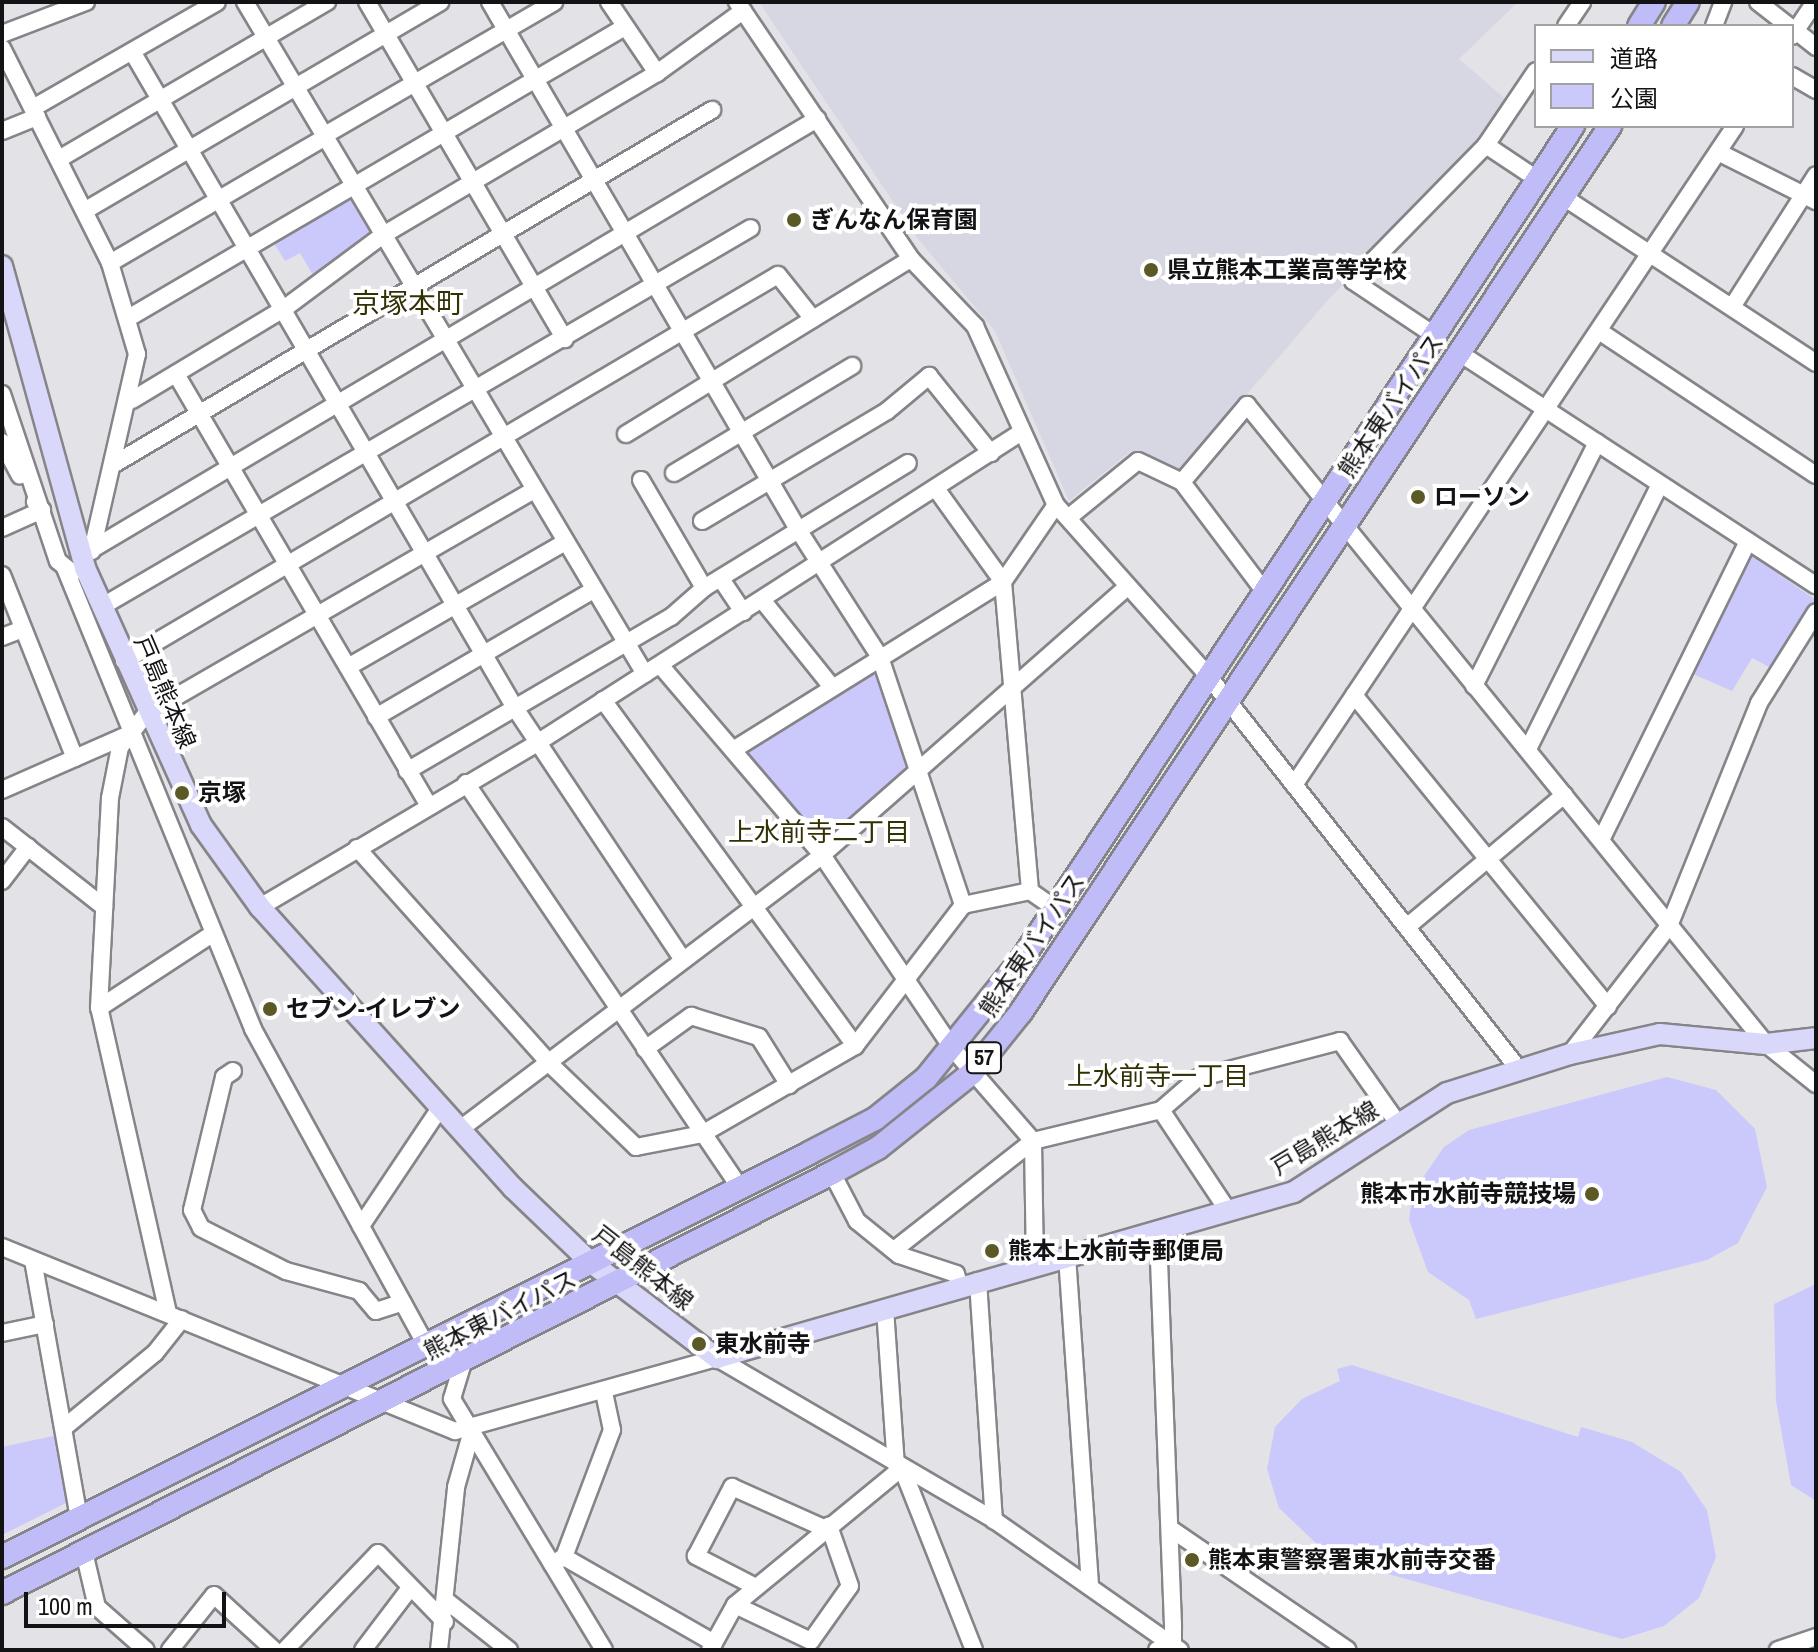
<!DOCTYPE html>
<html>
<head>
<meta charset="utf-8">
<style>
  body { margin:0 }
  #map { position:relative; width:1818px; height:1652px; overflow:hidden; background:#e2e2e7; font-family:"Archivo Narrow","Noto Sans JP",sans-serif }
  div>[style] { position:absolute }
  [style*='--x'] { left:calc(var(--x)*1px); top:calc(var(--y)*1px); width:calc(var(--w)*1px); rotate:calc(var(--a)*1deg) }
  .built>* { inset:0; background:#d7d7e3 }
  .green>* { inset:0; background:#cbc9fb }
  .roads { filter:drop-shadow(2px 0 #858589) drop-shadow(-2px 0 #858589) drop-shadow(0 2px #858589) drop-shadow(0 -2px #858589) }
  .minor>* { height:16px; margin:-8px; padding:0 8px; transform-origin:8px; border-radius:8px; background:#fff }
  .major>* { height:20px; margin:-10px; padding:0 10px; transform-origin:10px; border-radius:10px; background:#d9d7fa }
  .highway>* { height:22px; margin:-11px; padding:0 11px; transform-origin:11px; border-radius:11px; background:#bfbcf7 }
  .dots>* { width:22px; height:22px; translate:-50% -50%; box-sizing:border-box; border:4px solid #fff; border-radius:50% }
  span { translate:-50% -50%; white-space:nowrap; text-align:center; line-height:1.15; -webkit-text-stroke:8px #fff; paint-order:stroke }
  .shield-label span { padding:2px 6px; background:#fff; border:2px solid; border-radius:6px; -webkit-text-stroke-width:0 }
  .shield-label { font-size:22px; color:#131315; font-weight:700 }
  .poi-label { font-size:24px; color:#131315; font-weight:700 }
  .left { translate:0 -50%; text-align:left }
  .right { translate:-100% -50%; text-align:right }
  .street-label { font-size:24px; color:#131315 }
  .neighbourhood-label { font-size:26px; color:#323005 }
  .quarter-label { font-size:28px; color:#323005 }
  .frame { position:absolute; inset:0; border:4px solid #131315; pointer-events:none }
  .legend { position:absolute; left:1534px; top:24px; width:260px; height:104px; box-sizing:border-box; background:#fff; border:2px solid #a1a1a1; margin:0; padding:10px 14px; list-style:none; font-size:24px; color:#131315 }
  .legend li { display:flex; align-items:center; gap:16px; height:40px }
  .legend b { width:40px; border:2px solid #a1a1a1 }
  .scale { position:absolute; left:24px; top:1592px; width:202px; height:36px; box-sizing:border-box; border:4px solid #131315; border-top:0; padding-left:10px; font-size:24px; line-height:28px; white-space:nowrap; color:#131315; -webkit-text-stroke:6px #fff; paint-order:stroke }
</style>
</head>
<body>
<div id="map">
  <div class="built">
    <i style="clip-path:polygon(759px 2px,1518px 2px,1459px 59px,1509px 102px,1481px 143px,1327px 301px,1180px 472px,1131px 451px,1069px 501px,995px 331px,918px 239px)"></i>
  </div>
  <div class="green">
    <i style="clip-path:polygon(350px 193px,374px 231px,314px 277px,300px 253px,285px 261px,272px 240px)"></i>
    <i style="clip-path:polygon(1749px 554px,1816px 600px,1773px 669px,1752px 658px,1732px 691px,1693px 674px)"></i>
    <i style="clip-path:polygon(874px 667px,908px 770px,823px 841px,742px 749px)"></i>
    <i style="clip-path:polygon(1667px 1077px,1716px 1090px,1755px 1129px,1767px 1187px,1738px 1243px,1707px 1260px,1476px 1319px,1469px 1300px,1428px 1272px,1409px 1220px,1413px 1192px,1444px 1147px,1469px 1130px)"></i>
    <i style="clip-path:polygon(1816px 1284px,1816px 1501px,1791px 1485px,1776px 1401px,1774px 1304px)"></i>
    <i style="clip-path:polygon(1352px 1365px,1578px 1437px,1581px 1427px,1632px 1442px,1681px 1472px,1707px 1510px,1716px 1557px,1699px 1598px,1664px 1626px,1622px 1639px,1356px 1565px,1320px 1547px,1279px 1508px,1267px 1469px,1275px 1427px,1302px 1399px,1340px 1381px,1337px 1369px)"></i>
    <i style="clip-path:polygon(53px 1436px,61px 1440px,70px 1501px,2px 1535px,2px 1447px)"></i>
  </div>
  <div class="roads">
    <div class="minor">
      <i style="--x:245;--y:2;--w:782;--a:59.24"></i>
      <i style="--x:367;--y:2;--w:391;--a:59.6"></i>
      <i style="--x:490;--y:2;--w:613;--a:59.71"></i>
      <i style="--x:799;--y:531;--w:150;--a:57.3"></i>
      <i style="--x:880;--y:657;--w:262;--a:71.5"></i>
      <i style="--x:609;--y:2;--w:86;--a:55.9"></i>
      <i style="--x:737;--y:2;--w:310;--a:55.9"></i>
      <i style="--x:911;--y:259;--w:93;--a:46.3"></i>
      <i style="--x:975;--y:326;--w:196;--a:65.7"></i>
      <i style="--x:1056;--y:505;--w:230;--a:48.3"></i>
      <i style="--x:1209;--y:677;--w:500;--a:51.7"></i>
      <i style="--x:1758;--y:2;--w:39;--a:38"></i>
      <i style="--x:1566;--y:26;--w:29;--a:-56"></i>
      <i style="--x:1714;--y:26;--w:26;--a:-69"></i>
      <i style="--x:1792;--y:28;--w:31;--a:38"></i>
      <i style="--x:2;--y:34;--w:90;--a:-20.9"></i>
      <i style="--x:1792;--y:36;--w:41;--a:-55.9"></i>
      <i style="--x:2;--y:48;--w:241;--a:63.3"></i>
      <i style="--x:110;--y:263;--w:95;--a:73.5"></i>
      <i style="--x:137;--y:354;--w:202;--a:102.9"></i>
      <i style="--x:133;--y:53;--w:758;--a:59.75"></i>
      <i style="--x:515;--y:708;--w:303;--a:56.3"></i>
      <i style="--x:1536;--y:71;--w:89;--a:124"></i>
      <i style="--x:1486;--y:145;--w:61;--a:33.7"></i>
      <i style="--x:1792;--y:76;--w:28;--a:30"></i>
      <i style="--x:33;--y:108;--w:212;--a:-29.9"></i>
      <i style="--x:2;--y:131;--w:38;--a:-22"></i>
      <i style="--x:325;--y:135;--w:265;--a:-30.1"></i>
      <i style="--x:1718;--y:152;--w:110;--a:26.6"></i>
      <i style="--x:59;--y:159;--w:311;--a:-30.4"></i>
      <i style="--x:1565;--y:198;--w:300;--a:33.3"></i>
      <i style="--x:86;--y:210;--w:411;--a:-30.4"></i>
      <i style="--x:110;--y:263;--w:250;--a:-30.3"></i>
      <i style="--x:1732;--y:307;--w:156;--a:-57.5"></i>
      <i style="--x:130;--y:317;--w:571;--a:-30.38"></i>
      <i style="--x:1599;--y:331;--w:260;--a:33.6"></i>
      <i style="--x:1434;--y:335;--w:97;--a:-146.3"></i>
      <i style="--x:1353;--y:281;--w:190;--a:-45.6"></i>
      <i style="--x:1458;--y:352;--w:427;--a:33.1"></i>
      <i style="--x:176;--y:374;--w:501;--a:59.64"></i>
      <i style="--x:2;--y:394;--w:176;--a:71.5"></i>
      <i style="--x:58;--y:561;--w:19;--a:39"></i>
      <i style="--x:132;--y:400;--w:179;--a:-31"></i>
      <i style="--x:285;--y:308;--w:122;--a:-36.7"></i>
      <i style="--x:383;--y:235;--w:318;--a:-30.6"></i>
      <i style="--x:657;--y:73;--w:106;--a:-35.8"></i>
      <i style="--x:626;--y:434;--w:334;--a:-31.6"></i>
      <i style="--x:2;--y:442;--w:38;--a:62"></i>
      <i style="--x:116;--y:463;--w:693;--a:-30.64"></i>
      <i style="--x:674;--y:473;--w:208;--a:-31"></i>
      <i style="--x:641;--y:480;--w:125;--a:59.7"></i>
      <i style="--x:1182;--y:482;--w:138;--a:53"></i>
      <i style="--x:937;--y:490;--w:113;--a:54.3"></i>
      <i style="--x:1003;--y:582;--w:310;--a:85"></i>
      <i style="--x:1068;--y:518;--w:90;--a:-39.2"></i>
      <i style="--x:1138;--y:461;--w:49;--a:25.5"></i>
      <i style="--x:1182;--y:482;--w:101;--a:-49.8"></i>
      <i style="--x:1247;--y:405;--w:823;--a:50.92"></i>
      <i style="--x:1766;--y:1044;--w:64;--a:38.7"></i>
      <i style="--x:702;--y:521;--w:215;--a:-30.7"></i>
      <i style="--x:887;--y:411;--w:55;--a:-39.8"></i>
      <i style="--x:929;--y:376;--w:99;--a:51.2"></i>
      <i style="--x:2;--y:528;--w:44;--a:-24.2"></i>
      <i style="--x:42;--y:510;--w:11;--a:-131"></i>
      <i style="--x:94;--y:548;--w:841;--a:-30.68"></i>
      <i style="--x:65;--y:568;--w:498;--a:67.8"></i>
      <i style="--x:253;--y:1029;--w:358;--a:61.3"></i>
      <i style="--x:2;--y:575;--w:197;--a:68.3"></i>
      <i style="--x:721;--y:579;--w:40;--a:56"></i>
      <i style="--x:763;--y:601;--w:109;--a:51.3"></i>
      <i style="--x:101;--y:607;--w:752;--a:-30.25"></i>
      <i style="--x:2;--y:637;--w:22;--a:-21"></i>
      <i style="--x:124;--y:661;--w:759;--a:-30.55"></i>
      <i style="--x:778;--y:275;--w:56;--a:51.5"></i>
      <i style="--x:660;--y:665;--w:250;--a:49.5"></i>
      <i style="--x:822;--y:855;--w:234;--a:56"></i>
      <i style="--x:953;--y:1049;--w:122;--a:49"></i>
      <i style="--x:1033;--y:1141;--w:123;--a:89.1"></i>
      <i style="--x:348;--y:667;--w:249;--a:-29.9"></i>
      <i style="--x:1474;--y:686;--w:273;--a:-63.2"></i>
      <i style="--x:1354;--y:695;--w:402;--a:50.8"></i>
      <i style="--x:603;--y:700;--w:428;--a:53.9"></i>
      <i style="--x:376;--y:717;--w:250;--a:-30.3"></i>
      <i style="--x:1528;--y:749;--w:296;--a:-63.5"></i>
      <i style="--x:733;--y:750;--w:318;--a:-31.9"></i>
      <i style="--x:1003;--y:582;--w:93;--a:-55.5"></i>
      <i style="--x:407;--y:771;--w:306;--a:-30.3"></i>
      <i style="--x:671;--y:617;--w:44;--a:-41.3"></i>
      <i style="--x:704;--y:588;--w:239;--a:-31.5"></i>
      <i style="--x:466;--y:783;--w:487;--a:55.9"></i>
      <i style="--x:1294;--y:785;--w:793;--a:-56.21"></i>
      <i style="--x:2;--y:790;--w:134;--a:-23.7"></i>
      <i style="--x:2;--y:827;--w:130;--a:38.1"></i>
      <i style="--x:1601;--y:840;--w:333;--a:-63.8"></i>
      <i style="--x:357;--y:848;--w:288;--a:48.2"></i>
      <i style="--x:549;--y:1063;--w:121;--a:44"></i>
      <i style="--x:636;--y:1147;--w:67;--a:-11.1"></i>
      <i style="--x:702;--y:1134;--w:177;--a:-29.9"></i>
      <i style="--x:855;--y:1046;--w:178;--a:-52.5"></i>
      <i style="--x:963;--y:905;--w:68;--a:-11.8"></i>
      <i style="--x:1030;--y:891;--w:28;--a:35"></i>
      <i style="--x:2;--y:881;--w:43;--a:-52.6"></i>
      <i style="--x:260;--y:907;--w:322;--a:-30.6"></i>
      <i style="--x:537;--y:743;--w:574;--a:-32.69"></i>
      <i style="--x:1408;--y:926;--w:204;--a:-40"></i>
      <i style="--x:99;--y:1008;--w:135;--a:-33.2"></i>
      <i style="--x:645;--y:1049;--w:57;--a:-35.7"></i>
      <i style="--x:691;--y:1016;--w:71;--a:17.2"></i>
      <i style="--x:759;--y:1037;--w:57;--a:58"></i>
      <i style="--x:1570;--y:1054;--w:162;--a:-52.3"></i>
      <i style="--x:1669;--y:926;--w:240;--a:-68"></i>
      <i style="--x:1759;--y:703;--w:107;--a:-57.9"></i>
      <i style="--x:233;--y:1071;--w:11;--a:146"></i>
      <i style="--x:224;--y:1077;--w:137;--a:103.5"></i>
      <i style="--x:192;--y:1210;--w:20;--a:63"></i>
      <i style="--x:201;--y:1228;--w:95;--a:26.8"></i>
      <i style="--x:286;--y:1271;--w:76;--a:15.3"></i>
      <i style="--x:359;--y:1291;--w:26;--a:50"></i>
      <i style="--x:376;--y:1311;--w:28;--a:-18"></i>
      <i style="--x:1161;--y:1110;--w:49;--a:-40.9"></i>
      <i style="--x:1198;--y:1078;--w:147;--a:-14.6"></i>
      <i style="--x:1340;--y:1041;--w:103;--a:54.9"></i>
      <i style="--x:459;--y:1130;--w:455;--a:-37.1"></i>
      <i style="--x:822;--y:855;--w:407;--a:-41.3"></i>
      <i style="--x:832;--y:1173;--w:54;--a:62.5"></i>
      <i style="--x:857;--y:1221;--w:54;--a:39"></i>
      <i style="--x:899;--y:1255;--w:60;--a:18.4"></i>
      <i style="--x:956;--y:1274;--w:13;--a:72"></i>
      <i style="--x:361;--y:1226;--w:142;--a:-56.2"></i>
      <i style="--x:2;--y:1247;--w:489;--a:22.1"></i>
      <i style="--x:455;--y:1431;--w:272;--a:-15.6"></i>
      <i style="--x:717;--y:1358;--w:321;--a:30.3"></i>
      <i style="--x:994;--y:1520;--w:227;--a:35"></i>
      <i style="--x:894;--y:1250;--w:177;--a:-38.1"></i>
      <i style="--x:1033;--y:1141;--w:132;--a:-13.6"></i>
      <i style="--x:1161;--y:1110;--w:121;--a:56.4"></i>
      <i style="--x:1067;--y:1256;--w:331;--a:86"></i>
      <i style="--x:33;--y:1260;--w:263;--a:79.9"></i>
      <i style="--x:978;--y:1281;--w:240;--a:86.2"></i>
      <i style="--x:885;--y:1309;--w:156;--a:86"></i>
      <i style="--x:168;--y:1313;--w:313;--a:-102.7"></i>
      <i style="--x:99;--y:1008;--w:210;--a:-87"></i>
      <i style="--x:110;--y:798;--w:52;--a:-78.9"></i>
      <i style="--x:120;--y:747;--w:42;--a:-51.8"></i>
      <i style="--x:146;--y:714;--w:447;--a:-30"></i>
      <i style="--x:2;--y:1333;--w:44;--a:-11.8"></i>
      <i style="--x:462;--y:1366;--w:34;--a:107"></i>
      <i style="--x:452;--y:1399;--w:293;--a:58.8"></i>
      <i style="--x:66;--y:1426;--w:115;--a:-39.4"></i>
      <i style="--x:155;--y:1353;--w:43;--a:-51.5"></i>
      <i style="--x:1171;--y:1529;--w:214;--a:34.4"></i>
      <i style="--x:84;--y:1552;--w:57;--a:76.7"></i>
      <i style="--x:97;--y:1607;--w:65;--a:41.3"></i>
      <i style="--x:564;--y:1557;--w:173;--a:29.8"></i>
      <i style="--x:552;--y:1564;--w:14;--a:-30"></i>
      <i style="--x:564;--y:1557;--w:136;--a:-69.3"></i>
      <i style="--x:612;--y:1430;--w:39;--a:-102"></i>
      <i style="--x:756;--y:1587;--w:68;--a:-152.7"></i>
      <i style="--x:696;--y:1556;--w:78;--a:-62.4"></i>
      <i style="--x:732;--y:1487;--w:103;--a:24.1"></i>
      <i style="--x:448;--y:1602;--w:78;--a:38.2"></i>
      <i style="--x:735;--y:1605;--w:84;--a:25.3"></i>
      <i style="--x:811;--y:1641;--w:67;--a:-54.7"></i>
      <i style="--x:850;--y:1586;--w:64;--a:-109.3"></i>
      <i style="--x:170;--y:1650;--w:70;--a:-51.3"></i>
      <i style="--x:214;--y:1595;--w:81;--a:42.5"></i>
      <i style="--x:285;--y:1650;--w:134;--a:-46.2"></i>
      <i style="--x:378;--y:1553;--w:96;--a:45.8"></i>
      <i style="--x:363;--y:1650;--w:78;--a:-52.8"></i>
      <i style="--x:439;--y:1650;--w:164;--a:-84"></i>
      <i style="--x:456;--y:1487;--w:58;--a:-74.1"></i>
      <i style="--x:710;--y:1650;--w:51;--a:-60.9"></i>
      <i style="--x:735;--y:1605;--w:216;--a:-39.4"></i>
      <i style="--x:902;--y:1468;--w:196;--a:68.4"></i>
      <i style="--x:1157;--y:1650;--w:17;--a:-17"></i>
      <i style="--x:1173;--y:1645;--w:20;--a:-90"></i>
      <i style="--x:1173;--y:1625;--w:392;--a:-92.2"></i>
      <i style="--x:1778;--y:1650;--w:40;--a:-18.9"></i>
    </div>
    <div class="major">
      <i style="--x:2;--y:266;--w:313;--a:74.6"></i>
      <i style="--x:85;--y:568;--w:282;--a:65.7"></i>
      <i style="--x:201;--y:825;--w:101;--a:54.3"></i>
      <i style="--x:260;--y:907;--w:378;--a:48"></i>
      <i style="--x:513;--y:1188;--w:105;--a:43.8"></i>
      <i style="--x:589;--y:1261;--w:161;--a:37.2"></i>
      <i style="--x:717;--y:1358;--w:600;--a:-16.05"></i>
      <i style="--x:1294;--y:1192;--w:182;--a:-32.9"></i>
      <i style="--x:1447;--y:1093;--w:129;--a:-17.6"></i>
      <i style="--x:1570;--y:1054;--w:92;--a:-12.5"></i>
      <i style="--x:1660;--y:1034;--w:106;--a:5.4"></i>
      <i style="--x:1766;--y:1044;--w:50;--a:-6.8"></i>
    </div>
    <div class="highway">
      <i style="--x:1639;--y:26;--w:28;--a:-58"></i>
      <i style="--x:1673;--y:26;--w:28;--a:-58"></i>
      <i style="--x:2;--y:1557;--w:902;--a:-26.59"></i>
      <i style="--x:809;--y:1153;--w:74;--a:-27.3"></i>
      <i style="--x:875;--y:1119;--w:65;--a:-38.8"></i>
      <i style="--x:926;--y:1078;--w:153;--a:-51.1"></i>
      <i style="--x:1022;--y:959;--w:999;--a:-56.52"></i>
      <i style="--x:2;--y:1593;--w:930;--a:-26.84"></i>
      <i style="--x:832;--y:1173;--w:52;--a:-28.5"></i>
      <i style="--x:878;--y:1148;--w:120;--a:-38.6"></i>
      <i style="--x:972;--y:1073;--w:78;--a:-51.2"></i>
      <i style="--x:1021;--y:1012;--w:1064;--a:-56.38"></i>
    </div>
  </div>
  <div class="dots">
    <i style="left:794px;top:220px;background:#5b5926"></i>
    <i style="left:1151px;top:270px;background:#5b5926"></i>
    <i style="left:1418px;top:497px;background:#5b5926"></i>
    <i style="left:182px;top:793px;background:#5b5926"></i>
    <i style="left:270px;top:1009px;background:#5b5926"></i>
    <i style="left:1592px;top:1194px;background:#5b5926"></i>
    <i style="left:992px;top:1251px;background:#5b5926"></i>
    <i style="left:699px;top:1344px;background:#5b5926"></i>
    <i style="left:1192px;top:1560px;background:#5b5926"></i>
  </div>
  <div class="shield-label">
    <span style="left:984px;top:1058px">57</span>
  </div>
  <div class="poi-label">
    <span class="left" style="left:810px;top:220px">ぎんなん保育園</span>
    <span class="left" style="left:1167px;top:270px">県立熊本工業高等学校</span>
    <span class="left" style="left:1434px;top:497px">ローソン</span>
    <span class="left" style="left:198px;top:793px">京塚</span>
    <span class="left" style="left:286px;top:1009px">セブン-イレブン</span>
    <span class="right" style="left:1576px;top:1194px">熊本市水前寺競技場</span>
    <span class="left" style="left:1008px;top:1251px">熊本上水前寺郵便局</span>
    <span class="left" style="left:715px;top:1344px">東水前寺</span>
    <span class="left" style="left:1208px;top:1560px">熊本東警察署東水前寺交番</span>
  </div>
  <div class="street-label">
    <span style="left:1391px;top:406px;rotate:-56deg">熊本東バイパス</span>
    <span style="left:165px;top:692px;rotate:67deg">戸島熊本線</span>
    <span style="left:1032px;top:945px;rotate:-56deg">熊本東バイパス</span>
    <span style="left:1325px;top:1138px;rotate:-31deg">戸島熊本線</span>
    <span style="left:643px;top:1268px;rotate:38deg">戸島熊本線</span>
    <span style="left:500px;top:1315px;rotate:-27deg">熊本東バイパス</span>
  </div>
  <div class="neighbourhood-label">
    <span style="left:819px;top:832px">上水前寺二丁目</span>
    <span style="left:1158px;top:1076px">上水前寺一丁目</span>
  </div>
  <div class="quarter-label">
    <span style="left:408px;top:303px">京塚本町</span>
  </div>
  <div class="frame"></div>
  <ul class="legend">
  <li><b style="height:10px;background:#d9d7fa"></b>道路</li>
  <li><b style="height:22px;background:#cbc9fb"></b>公園</li>
  </ul>
  <div class="scale">100 m</div>
</div>
</body>
</html>
